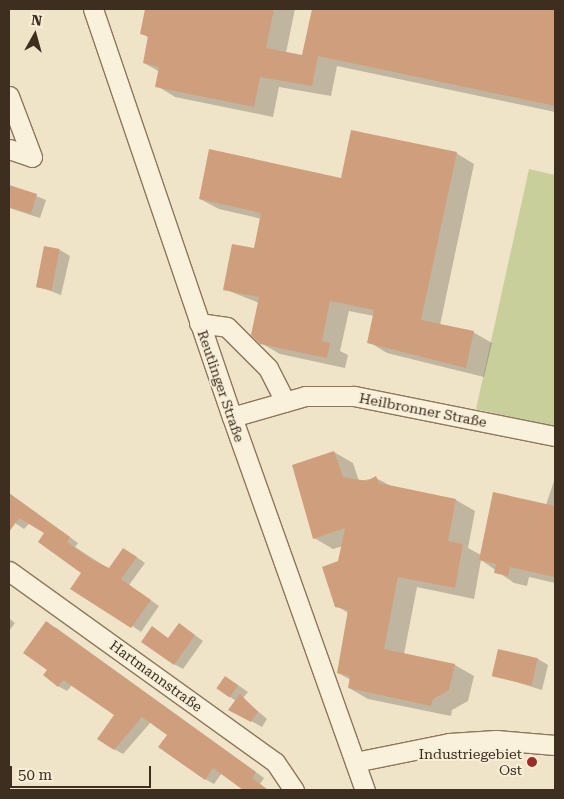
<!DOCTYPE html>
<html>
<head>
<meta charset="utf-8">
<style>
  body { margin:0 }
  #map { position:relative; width:564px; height:799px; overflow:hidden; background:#f0e4c8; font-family:"Roboto Serif",serif }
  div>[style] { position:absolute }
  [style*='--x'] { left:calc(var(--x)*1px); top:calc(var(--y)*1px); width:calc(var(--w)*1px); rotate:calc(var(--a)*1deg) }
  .green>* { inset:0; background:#c9cf9b }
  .shadow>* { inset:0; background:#0003 }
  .building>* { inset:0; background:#cf9f7d; transform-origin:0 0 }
  .roads { filter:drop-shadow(1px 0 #8d765c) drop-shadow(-1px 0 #8d765c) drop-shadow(0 1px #8d765c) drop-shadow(0 -1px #8d765c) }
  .minor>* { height:19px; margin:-9.5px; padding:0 9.5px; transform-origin:9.5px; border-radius:9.5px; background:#faf1dc }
  .dots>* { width:14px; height:14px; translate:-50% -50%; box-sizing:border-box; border:2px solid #f7eed8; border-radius:50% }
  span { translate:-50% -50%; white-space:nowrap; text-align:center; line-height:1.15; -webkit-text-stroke:4px #f7eed8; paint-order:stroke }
  .street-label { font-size:14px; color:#3d2e20 }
  .poi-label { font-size:14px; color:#3d2e20 }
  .right { translate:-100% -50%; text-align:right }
  .frame { position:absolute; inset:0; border:10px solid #3d2e20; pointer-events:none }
  .north { position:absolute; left:10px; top:10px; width:50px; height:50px; -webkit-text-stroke:4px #f7eed8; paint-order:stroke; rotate:7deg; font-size:14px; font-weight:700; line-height:20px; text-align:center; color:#3d2e20 }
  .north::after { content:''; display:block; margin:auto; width:18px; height:22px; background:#3d2e20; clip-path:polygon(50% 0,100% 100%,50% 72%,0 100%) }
  .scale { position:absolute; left:10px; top:766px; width:141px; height:22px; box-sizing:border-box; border:2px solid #3d2e20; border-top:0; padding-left:6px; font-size:15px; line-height:18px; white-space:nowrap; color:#3d2e20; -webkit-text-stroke:4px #f7eed8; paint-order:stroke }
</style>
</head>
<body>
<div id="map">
  <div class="green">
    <i style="clip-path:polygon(529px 169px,555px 175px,555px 427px,476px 409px)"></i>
  </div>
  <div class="shadow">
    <i style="clip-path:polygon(146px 9px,295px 9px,286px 53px,303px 57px,313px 9px,555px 9px,555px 112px,337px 66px,331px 96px,279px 87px,273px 117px,175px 97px,157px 86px,160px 72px,144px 63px,149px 38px,141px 33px)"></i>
    <i style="clip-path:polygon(456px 153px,474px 164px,440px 325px,473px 332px,492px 343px,484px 377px,387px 353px,369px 342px,374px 316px,349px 311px,340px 351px,348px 355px,345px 368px,280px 354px,261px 343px,259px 303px,224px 289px,255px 250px,262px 219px,219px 209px,200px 199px,342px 179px)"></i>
    <i style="clip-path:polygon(9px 185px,46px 200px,40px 218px,9px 208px)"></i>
    <i style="clip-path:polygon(60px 250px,70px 256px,61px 295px,37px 286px)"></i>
    <i style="clip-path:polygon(334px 452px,353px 463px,359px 481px,376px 478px,393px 487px,456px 500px,475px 511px,468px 548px,481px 555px,546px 505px,555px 478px,555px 583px,529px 577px,527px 586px,514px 583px,481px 560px,474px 599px,417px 587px,404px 654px,455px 665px,474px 676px,468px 701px,452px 710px,451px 716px,368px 699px,349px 688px,351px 680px,338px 673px,348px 613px,337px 606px,343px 546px,333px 549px,314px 538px)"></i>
    <i style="clip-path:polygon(12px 496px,38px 514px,24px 529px,9px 519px)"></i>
    <i style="clip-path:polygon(60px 530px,78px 543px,75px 547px,109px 569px,132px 554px,145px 563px,129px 585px,159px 606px,141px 632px,96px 601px)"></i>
    <i style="clip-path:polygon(9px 618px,15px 623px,9px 631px)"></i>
    <i style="clip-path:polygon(55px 627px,264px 778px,260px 784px,268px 790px,245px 790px,222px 773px,214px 784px,205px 779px,168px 734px,151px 722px,123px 754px,114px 749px,116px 715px,72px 685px,67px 691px,58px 686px,48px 670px)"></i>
    <i style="clip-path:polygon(188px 630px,203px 641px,183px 669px,174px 664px,169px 639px)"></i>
    <i style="clip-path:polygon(538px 659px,548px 665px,542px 690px,493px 675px)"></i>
    <i style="clip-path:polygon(235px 683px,248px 692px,243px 698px,267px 719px,262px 727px,230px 709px,236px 701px,217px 688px)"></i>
  </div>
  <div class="building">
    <i style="clip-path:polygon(145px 9px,274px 9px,266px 48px,302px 55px,312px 9px,555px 9px,555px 106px,318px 56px,312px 86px,260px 77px,254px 107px,155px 87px,159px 67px,143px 63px,148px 36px,140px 34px)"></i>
    <i style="clip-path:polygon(351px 130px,457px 152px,421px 320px,474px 331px,466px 368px,367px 343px,374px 310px,330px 301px,322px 341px,330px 343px,327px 358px,260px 344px,251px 335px,259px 297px,223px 290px,232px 244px,254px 248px,261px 213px,199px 199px,209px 149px,341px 178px)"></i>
    <i style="clip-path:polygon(9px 185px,37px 194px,31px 214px,9px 207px)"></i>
    <i style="left:44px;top:246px;width:16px;height:42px;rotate:11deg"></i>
    <i style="clip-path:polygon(334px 451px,343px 477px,367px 481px,376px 476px,379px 483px,456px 499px,448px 541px,463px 544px,455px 588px,398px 577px,384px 649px,455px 664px,449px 690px,433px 699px,431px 706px,348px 688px,350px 676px,337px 673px,348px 610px,335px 607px,322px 567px,338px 561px,345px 528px,313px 539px,292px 465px)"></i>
    <i style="clip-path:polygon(493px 492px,555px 506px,555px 577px,510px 567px,508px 576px,494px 573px,496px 564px,479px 560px)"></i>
    <i style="clip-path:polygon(9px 493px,70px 537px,67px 542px,91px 559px,109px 568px,123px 548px,137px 557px,121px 579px,151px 600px,131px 628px,70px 589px,81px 573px,38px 542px,44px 533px,19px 518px,9px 532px)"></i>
    <i style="clip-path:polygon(46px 621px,256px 772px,252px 778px,268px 790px,243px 790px,213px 768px,205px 780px,158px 747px,167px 735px,142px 717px,114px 750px,97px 739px,114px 715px,63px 680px,58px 687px,43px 675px,47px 670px,23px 653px)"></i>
    <i style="clip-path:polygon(179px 623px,195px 635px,174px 665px,141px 642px,152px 626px,168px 638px)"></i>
    <i style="left:498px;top:649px;width:41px;height:28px;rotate:13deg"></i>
    <i style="left:225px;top:676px;width:16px;height:15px;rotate:35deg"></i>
    <i style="clip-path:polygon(240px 694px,258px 712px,251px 722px,228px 710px)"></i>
  </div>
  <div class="roads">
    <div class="minor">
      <i style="--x:93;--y:9;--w:431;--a:71.2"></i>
      <i style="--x:232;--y:417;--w:396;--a:70.4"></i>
      <i style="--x:9;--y:96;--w:65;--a:69.3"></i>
      <i style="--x:9;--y:149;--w:24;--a:19"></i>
      <i style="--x:199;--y:323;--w:28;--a:8"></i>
      <i style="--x:227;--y:327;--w:58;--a:45"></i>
      <i style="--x:268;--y:368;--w:38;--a:63"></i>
      <i style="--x:232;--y:417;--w:76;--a:-16"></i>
      <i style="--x:305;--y:396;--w:49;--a:0"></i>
      <i style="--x:354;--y:396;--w:205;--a:11.3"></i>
      <i style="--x:9;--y:571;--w:327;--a:35.7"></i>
      <i style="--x:275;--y:762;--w:34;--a:56"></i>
      <i style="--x:355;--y:762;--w:96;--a:-11.4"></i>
      <i style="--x:449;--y:743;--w:47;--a:-3.7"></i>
      <i style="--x:496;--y:740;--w:59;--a:4.8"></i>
    </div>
  </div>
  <div class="dots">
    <i style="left:532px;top:762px;background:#9e2a2b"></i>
  </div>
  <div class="street-label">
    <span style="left:221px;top:386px;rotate:71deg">Reutlinger Straße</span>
    <span style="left:423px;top:410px;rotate:11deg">Heilbronner Straße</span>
    <span style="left:156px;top:676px;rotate:36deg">Hartmannstraße</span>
  </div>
  <div class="poi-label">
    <span class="right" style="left:522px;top:762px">Industriegebiet<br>Ost</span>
  </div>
  <div class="frame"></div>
  <div class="north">N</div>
  <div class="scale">50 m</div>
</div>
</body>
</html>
